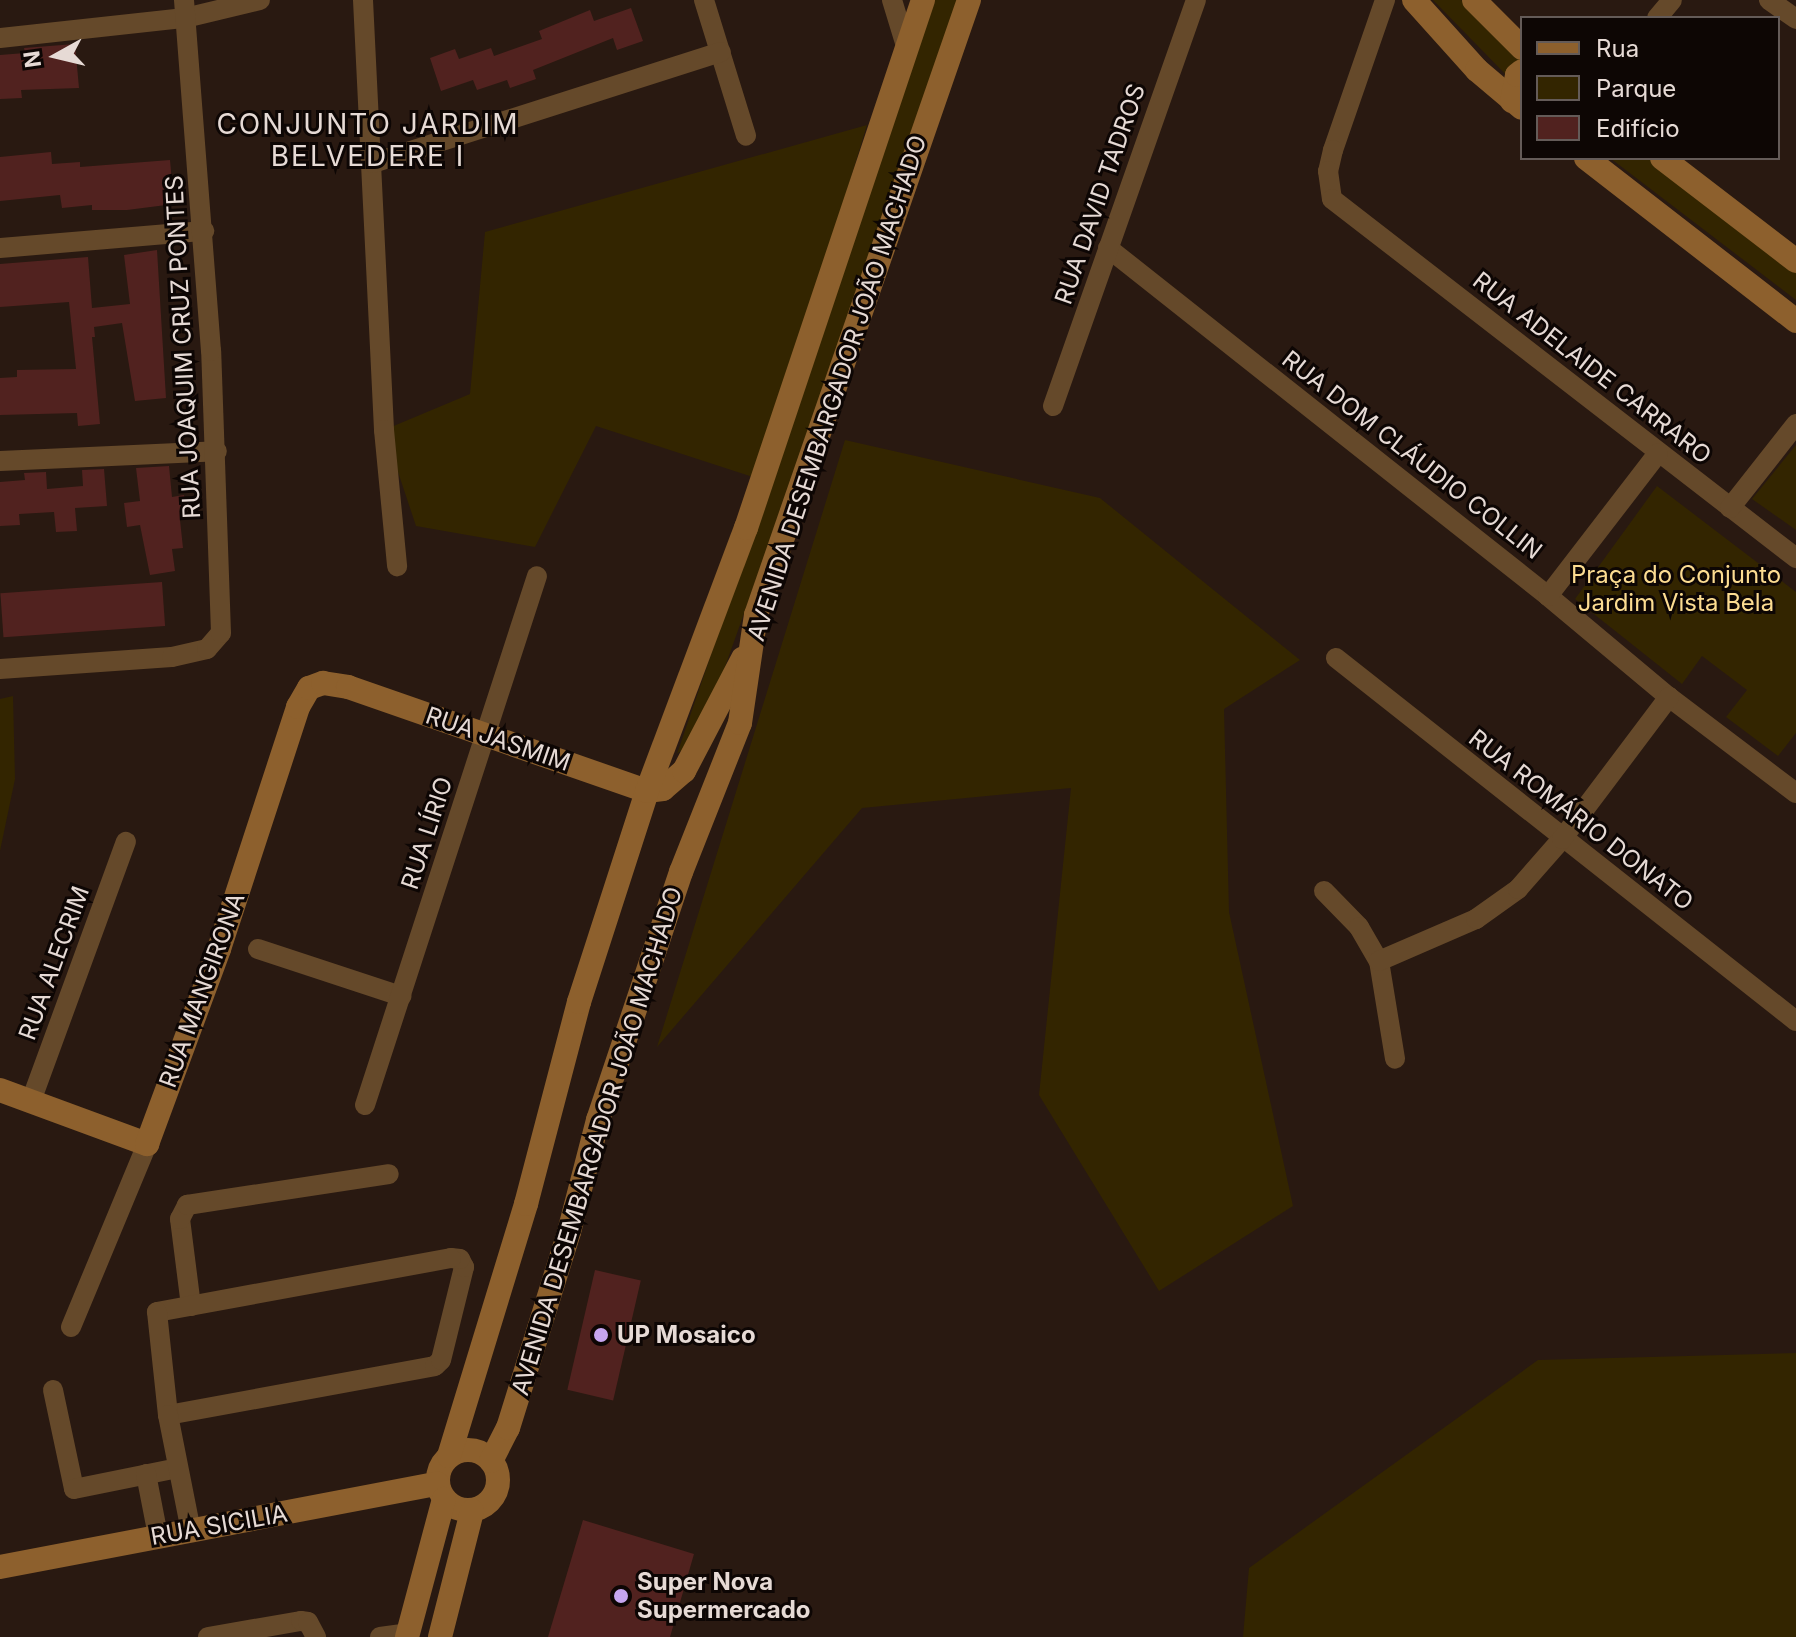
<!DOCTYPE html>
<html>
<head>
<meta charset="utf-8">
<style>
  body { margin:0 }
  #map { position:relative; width:1796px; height:1637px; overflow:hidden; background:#291911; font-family:Inter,sans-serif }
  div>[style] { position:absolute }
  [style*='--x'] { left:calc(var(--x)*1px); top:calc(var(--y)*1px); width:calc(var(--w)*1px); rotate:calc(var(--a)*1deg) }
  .green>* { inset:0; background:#332500 }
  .building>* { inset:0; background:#51221f; transform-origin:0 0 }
  .street>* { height:20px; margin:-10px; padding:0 10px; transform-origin:10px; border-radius:10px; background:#65492a }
  .secondary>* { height:24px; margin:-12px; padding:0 12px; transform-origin:12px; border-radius:12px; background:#8d602d }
  .secondary>.ring { margin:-12px; padding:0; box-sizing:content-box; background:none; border:24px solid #8d602d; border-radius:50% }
  .dots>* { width:22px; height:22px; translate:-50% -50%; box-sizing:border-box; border:4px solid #0d0604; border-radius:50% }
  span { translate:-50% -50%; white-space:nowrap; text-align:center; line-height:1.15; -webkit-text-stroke:6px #0d0604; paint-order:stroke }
  .street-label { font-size:24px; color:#e6dad5 }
  .park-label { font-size:24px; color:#fcdc91 }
  .poi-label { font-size:24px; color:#e6dad5; font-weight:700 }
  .left { translate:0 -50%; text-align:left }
  .quarter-label { font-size:28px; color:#e6dad5; letter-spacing:2px }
  .legend { position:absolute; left:1520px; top:16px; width:260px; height:144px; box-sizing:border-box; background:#0d0604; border:2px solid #645b58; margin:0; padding:10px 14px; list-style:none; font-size:24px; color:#e6dad5 }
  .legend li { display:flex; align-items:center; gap:16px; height:40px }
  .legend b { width:40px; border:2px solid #645b58 }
  .north { position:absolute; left:16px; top:16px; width:80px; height:80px; -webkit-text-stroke:6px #0d0604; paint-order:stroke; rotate:262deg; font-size:22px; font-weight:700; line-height:32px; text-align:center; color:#e6dad5 }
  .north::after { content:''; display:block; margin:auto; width:28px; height:36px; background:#e6dad5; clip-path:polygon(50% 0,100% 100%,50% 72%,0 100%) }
</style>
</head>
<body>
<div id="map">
  <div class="green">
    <i style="clip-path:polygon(935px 0,963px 0,701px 734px,677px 754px)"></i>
    <i style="clip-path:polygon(1433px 0,1461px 0,1522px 60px,1512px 81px)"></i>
    <i style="clip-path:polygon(867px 125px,759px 479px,596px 426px,535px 547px,416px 526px,384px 430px,470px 394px,485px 232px)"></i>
    <i style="clip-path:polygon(1610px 158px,1649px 158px,1796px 273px,1796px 300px)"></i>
    <i style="clip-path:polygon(845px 440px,1100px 498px,1300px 660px,1224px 709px,1229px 912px,1293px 1206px,1159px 1291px,1039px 1095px,1071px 788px,862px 808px,657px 1047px)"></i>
    <i style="clip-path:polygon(1796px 445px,1796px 530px,1752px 499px)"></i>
    <i style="clip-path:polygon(1657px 486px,1796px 592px,1796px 733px,1778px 756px,1726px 717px,1747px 690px,1702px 656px,1682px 684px,1575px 599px)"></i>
    <i style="clip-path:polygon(13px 696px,15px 779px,0 851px,0 699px)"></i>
    <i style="clip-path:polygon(1796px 1353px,1796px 1637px,1243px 1637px,1249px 1568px,1538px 1360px)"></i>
  </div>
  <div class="building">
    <i style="clip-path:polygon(631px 8px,643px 41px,617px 50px,613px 38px,533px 70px,536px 79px,510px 88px,507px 80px,477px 90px,473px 80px,441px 91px,430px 58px,455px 49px,459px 59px,491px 48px,494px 56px,542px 39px,539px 31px,590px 10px,594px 21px)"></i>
    <i style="clip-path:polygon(75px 44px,79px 88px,21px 90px,22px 98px,0 99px,0 55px,25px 53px,24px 48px)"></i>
    <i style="clip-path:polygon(51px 152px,52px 164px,80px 162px,80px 167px,170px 160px,174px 204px,127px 210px,92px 210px,92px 205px,62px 208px,60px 195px,0 201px,0 157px)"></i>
    <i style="clip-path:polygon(157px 250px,166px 398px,135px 401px,122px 323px,94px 327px,95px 337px,92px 337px,100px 424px,78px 426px,77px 413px,0 415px,0 378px,17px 377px,17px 370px,76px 369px,69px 302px,0 307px,0 264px,88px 257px,92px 308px,130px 304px,124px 255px)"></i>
    <i style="clip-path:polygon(169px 466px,172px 497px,184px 495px,188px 519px,180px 520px,183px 548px,172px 549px,175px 571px,150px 575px,140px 525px,127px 527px,124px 503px,140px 501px,136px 468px)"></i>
    <i style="clip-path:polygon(104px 469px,107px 506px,75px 508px,77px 531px,56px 532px,54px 512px,19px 514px,20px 525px,0 526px,0 482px,25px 480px,24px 473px,46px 472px,47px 489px,83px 486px,82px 470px)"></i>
    <i style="left:162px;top:582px;width:44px;height:162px;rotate:86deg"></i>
    <i style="left:595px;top:1270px;width:47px;height:123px;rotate:13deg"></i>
    <i style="clip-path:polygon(583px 1520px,694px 1554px,670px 1637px,548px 1637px)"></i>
  </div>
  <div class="street">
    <i style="--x:363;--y:0;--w:431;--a:87.2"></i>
    <i style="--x:384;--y:430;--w:137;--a:84.5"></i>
    <i style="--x:704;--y:0;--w:142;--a:72.8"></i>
    <i style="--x:892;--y:0;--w:48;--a:73.1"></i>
    <i style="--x:1385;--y:0;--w:159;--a:109.1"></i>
    <i style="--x:1333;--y:150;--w:22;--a:103"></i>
    <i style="--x:1328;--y:171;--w:28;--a:82"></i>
    <i style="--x:1332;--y:199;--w:587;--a:37.73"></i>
    <i style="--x:1769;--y:0;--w:33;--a:35"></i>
    <i style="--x:1657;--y:18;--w:23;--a:-50"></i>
    <i style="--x:0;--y:38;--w:186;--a:-6.2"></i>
    <i style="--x:185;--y:18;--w:77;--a:-13.5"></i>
    <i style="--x:373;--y:163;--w:365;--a:-17.7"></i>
    <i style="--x:0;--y:248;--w:205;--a:-4.8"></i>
    <i style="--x:1108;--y:248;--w:561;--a:38.34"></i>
    <i style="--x:1548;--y:596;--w:158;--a:39.9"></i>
    <i style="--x:1669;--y:697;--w:159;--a:37.1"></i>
    <i style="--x:1053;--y:406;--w:430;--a:-70.6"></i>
    <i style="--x:0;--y:461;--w:217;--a:-2.6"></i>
    <i style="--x:1730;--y:508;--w:107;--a:-51.8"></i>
    <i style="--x:1548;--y:596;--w:180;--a:-52.4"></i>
    <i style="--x:1336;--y:658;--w:586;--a:38.28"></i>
    <i style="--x:0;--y:669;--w:172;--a:-4"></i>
    <i style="--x:172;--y:657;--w:36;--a:-13"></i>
    <i style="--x:207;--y:649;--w:21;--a:-49"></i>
    <i style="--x:221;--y:633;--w:282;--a:-92"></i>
    <i style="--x:211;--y:351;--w:352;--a:-94.4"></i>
    <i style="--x:1324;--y:891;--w:50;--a:45.8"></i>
    <i style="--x:1359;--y:927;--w:39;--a:60"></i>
    <i style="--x:1379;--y:961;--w:99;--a:80.7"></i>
    <i style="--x:258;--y:949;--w:151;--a:18.2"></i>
    <i style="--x:1379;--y:961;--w:106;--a:-23.4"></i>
    <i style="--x:1476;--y:919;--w:52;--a:-35.5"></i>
    <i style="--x:1518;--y:889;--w:67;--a:-48.7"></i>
    <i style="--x:1562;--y:839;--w:178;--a:-53"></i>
    <i style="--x:31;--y:1101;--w:276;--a:-69.9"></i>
    <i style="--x:365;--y:1105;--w:556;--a:-71.99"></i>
    <i style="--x:191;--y:1306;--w:88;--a:-97.2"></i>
    <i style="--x:180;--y:1219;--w:16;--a:-63"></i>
    <i style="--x:187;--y:1205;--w:204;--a:-8.7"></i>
    <i style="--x:71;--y:1327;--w:198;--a:-67.4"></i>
    <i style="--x:53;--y:1390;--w:101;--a:78"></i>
    <i style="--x:74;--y:1489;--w:106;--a:-11.4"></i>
    <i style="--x:168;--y:1415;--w:271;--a:-10.4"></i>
    <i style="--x:435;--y:1366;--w:8;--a:-45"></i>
    <i style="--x:441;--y:1360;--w:96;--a:-76.1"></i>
    <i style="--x:464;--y:1267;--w:9;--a:-117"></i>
    <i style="--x:460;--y:1259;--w:9;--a:-174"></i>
    <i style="--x:451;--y:1258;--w:299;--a:169.6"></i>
    <i style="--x:157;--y:1312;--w:104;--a:83.9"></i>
    <i style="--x:168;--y:1415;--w:118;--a:78.8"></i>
    <i style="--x:146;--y:1474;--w:63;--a:79"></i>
    <i style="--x:208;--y:1637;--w:94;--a:-9.8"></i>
    <i style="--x:301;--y:1621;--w:7;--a:8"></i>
    <i style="--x:308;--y:1622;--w:17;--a:62"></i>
    <i style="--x:380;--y:1637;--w:28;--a:-8"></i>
  </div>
  <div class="secondary">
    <i style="--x:1414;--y:0;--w:94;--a:48"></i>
    <i style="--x:1477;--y:70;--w:59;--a:40.2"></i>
    <i style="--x:1474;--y:0;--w:68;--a:45"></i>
    <i style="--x:1512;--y:101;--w:26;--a:-79"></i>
    <i style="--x:1517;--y:75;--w:6;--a:-39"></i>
    <i style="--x:1586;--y:158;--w:266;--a:37.8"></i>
    <i style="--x:1662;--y:158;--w:169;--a:37.5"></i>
    <i style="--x:0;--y:1090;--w:157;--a:20.2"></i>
    <i style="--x:147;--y:1144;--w:208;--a:-69.7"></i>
    <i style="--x:219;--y:949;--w:255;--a:-71.9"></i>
    <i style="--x:298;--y:707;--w:22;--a:-60"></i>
    <i style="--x:309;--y:688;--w:15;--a:-20"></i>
    <i style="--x:323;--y:683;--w:25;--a:9"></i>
    <i style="--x:348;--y:687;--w:317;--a:19.2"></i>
    <i style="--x:647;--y:791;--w:16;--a:-7"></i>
    <i style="--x:663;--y:789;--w:28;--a:-41"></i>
    <i style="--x:684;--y:771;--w:127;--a:-62.4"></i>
    <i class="ring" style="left:438px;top:1450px;width:36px;height:36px"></i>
    <i style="--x:449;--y:1456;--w:264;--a:-73"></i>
    <i style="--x:526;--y:1204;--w:209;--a:-75.3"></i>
    <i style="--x:579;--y:1002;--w:222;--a:-72.1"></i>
    <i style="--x:647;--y:791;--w:281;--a:-69.4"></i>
    <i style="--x:746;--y:528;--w:557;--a:-71.47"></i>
    <i style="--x:491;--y:1461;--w:37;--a:-63"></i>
    <i style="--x:508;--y:1428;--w:205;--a:-72.7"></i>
    <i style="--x:569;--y:1232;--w:116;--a:-75.5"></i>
    <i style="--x:598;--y:1120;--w:262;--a:-71.5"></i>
    <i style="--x:681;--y:872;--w:160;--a:-68.4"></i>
    <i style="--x:740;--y:723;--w:109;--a:-81.6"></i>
    <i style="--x:756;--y:615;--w:651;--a:-70.9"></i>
    <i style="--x:0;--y:1567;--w:445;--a:-10.8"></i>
    <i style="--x:407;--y:1637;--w:143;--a:-75"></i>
    <i style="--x:440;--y:1637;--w:130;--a:-75.7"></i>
  </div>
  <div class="dots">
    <i style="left:601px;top:1335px;background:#c6a6f0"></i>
    <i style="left:621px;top:1596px;background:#c6a6f0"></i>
  </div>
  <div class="street-label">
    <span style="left:1100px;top:194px;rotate:-71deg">RUA DAVID TADROS</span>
    <span style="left:183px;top:347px;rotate:-93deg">RUA JOAQUIM CRUZ PONTES</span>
    <span style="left:1592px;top:368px;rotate:38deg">RUA ADELAIDE CARRARO</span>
    <span style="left:837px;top:388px;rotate:-72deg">AVENIDA DESEMBARGADOR JOÃO MACHADO</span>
    <span style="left:1412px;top:455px;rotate:38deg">RUA DOM CLÁUDIO COLLIN</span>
    <span style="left:498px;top:739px;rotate:19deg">RUA JASMIM</span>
    <span style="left:1581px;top:820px;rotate:38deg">RUA ROMÁRIO DONATO</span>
    <span style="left:427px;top:833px;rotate:-72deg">RUA LÍRIO</span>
    <span style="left:54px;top:963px;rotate:-70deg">RUA ALECRIM</span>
    <span style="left:202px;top:990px;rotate:-70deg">RUA MANGIRONA</span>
    <span style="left:597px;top:1141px;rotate:-73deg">AVENIDA DESEMBARGADOR JOÃO MACHADO</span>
    <span style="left:219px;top:1525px;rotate:-10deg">RUA SICILIA</span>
  </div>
  <div class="park-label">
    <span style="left:1676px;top:589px">Praça do Conjunto<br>Jardim Vista Bela</span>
  </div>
  <div class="poi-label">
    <span class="left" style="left:617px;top:1335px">UP Mosaico</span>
    <span class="left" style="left:637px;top:1596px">Super Nova<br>Supermercado</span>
  </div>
  <div class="quarter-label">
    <span style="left:368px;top:140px">CONJUNTO JARDIM<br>BELVEDERE I</span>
  </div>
  <ul class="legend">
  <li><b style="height:10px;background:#8d602d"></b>Rua</li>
  <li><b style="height:22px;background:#332500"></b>Parque</li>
  <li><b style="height:22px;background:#51221f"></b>Edifício</li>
  </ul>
  <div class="north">N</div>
</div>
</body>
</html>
